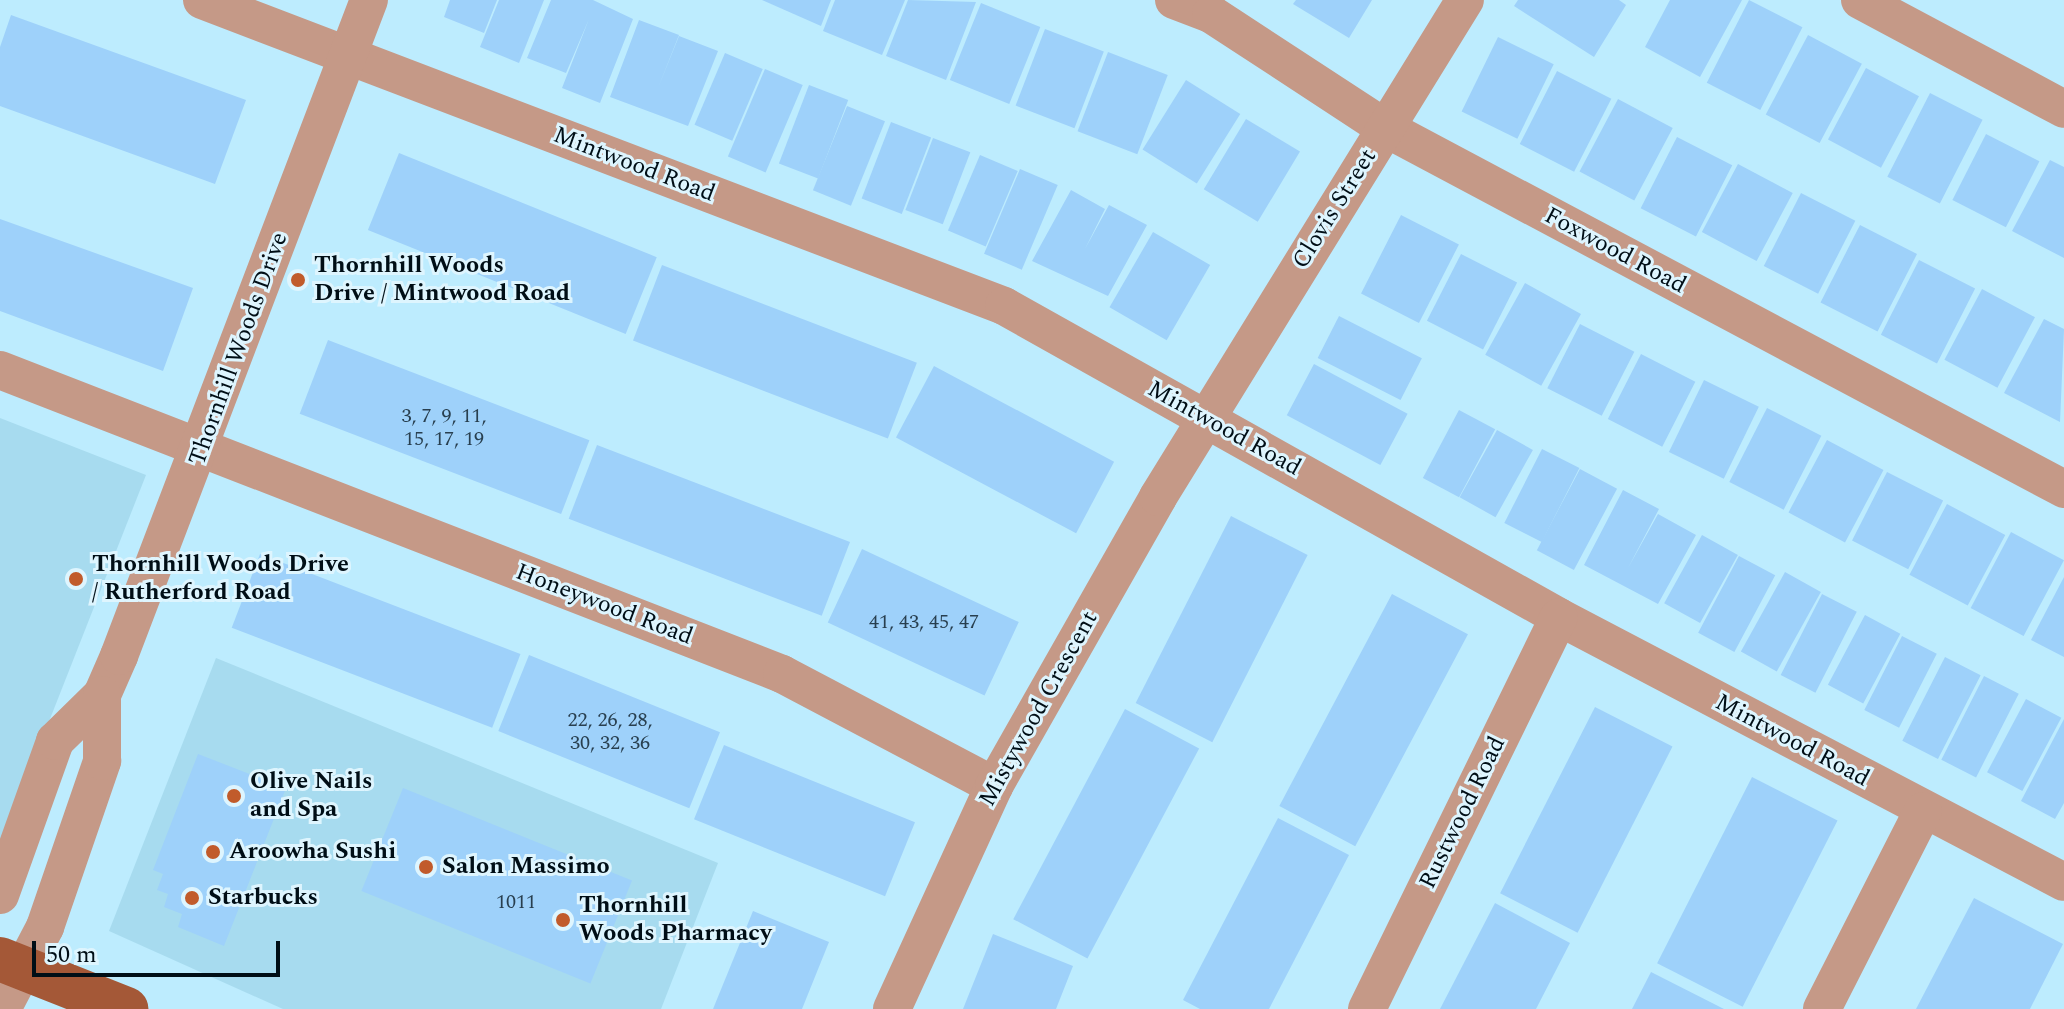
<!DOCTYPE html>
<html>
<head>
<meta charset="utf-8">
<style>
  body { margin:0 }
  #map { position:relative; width:2064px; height:1009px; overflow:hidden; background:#bdecfe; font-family:Spectral,serif }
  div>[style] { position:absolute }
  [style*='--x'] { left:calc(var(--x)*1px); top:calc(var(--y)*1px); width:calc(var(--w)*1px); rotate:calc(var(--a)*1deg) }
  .built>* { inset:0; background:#a7dbef }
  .building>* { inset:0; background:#9ed1fa; transform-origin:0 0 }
  .minor>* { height:38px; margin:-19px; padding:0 19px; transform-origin:19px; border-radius:19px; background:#c59987 }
  .major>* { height:44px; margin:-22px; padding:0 22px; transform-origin:22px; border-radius:22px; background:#a45837 }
  .dots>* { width:22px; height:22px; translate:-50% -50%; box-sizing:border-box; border:4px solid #def5fe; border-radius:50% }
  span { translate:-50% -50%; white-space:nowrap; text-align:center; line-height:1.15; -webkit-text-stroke:6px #def5fe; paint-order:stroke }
  .number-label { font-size:20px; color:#283f4f }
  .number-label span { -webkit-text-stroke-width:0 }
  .street-label { font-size:24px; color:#000e16 }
  .poi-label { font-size:24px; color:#000e16; font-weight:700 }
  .left { translate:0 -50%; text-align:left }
  .scale { position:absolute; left:32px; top:941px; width:248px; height:36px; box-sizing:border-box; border:4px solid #000e16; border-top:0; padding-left:10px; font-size:24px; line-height:28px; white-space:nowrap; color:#000e16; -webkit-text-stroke:6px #def5fe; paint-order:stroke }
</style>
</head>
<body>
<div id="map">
  <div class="built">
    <i style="clip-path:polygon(0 418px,146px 475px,0 846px)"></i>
    <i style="clip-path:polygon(216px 658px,718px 863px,661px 1009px,283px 1009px,109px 931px)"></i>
  </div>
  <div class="building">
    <i style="clip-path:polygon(450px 0,497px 0,484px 33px,444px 17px)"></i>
    <i style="clip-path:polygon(499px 0,544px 0,519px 63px,480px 47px)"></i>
    <i style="clip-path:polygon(551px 0,593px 0,633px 19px,600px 103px,562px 88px,589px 19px,566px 73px,527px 58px)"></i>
    <i style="clip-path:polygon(762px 0,831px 0,821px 26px)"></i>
    <i style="clip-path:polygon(835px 0,905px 0,882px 55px,823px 31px)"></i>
    <i style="clip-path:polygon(908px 0,976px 2px,946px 80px,886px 56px)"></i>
    <i style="clip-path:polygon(1296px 0,1372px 0,1349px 38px,1293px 4px)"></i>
    <i style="clip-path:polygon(1518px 0,1619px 0,1626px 5px,1594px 57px,1514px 6px)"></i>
    <i style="clip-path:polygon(1670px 0,1742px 0,1700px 77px,1645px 47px)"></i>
    <i style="left:1749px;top:0;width:60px;height:93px;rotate:27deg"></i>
    <i style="left:981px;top:3px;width:64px;height:83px;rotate:22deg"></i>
    <i style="clip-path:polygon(11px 15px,246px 100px,215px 184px,0 106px,0 47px)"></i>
    <i style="clip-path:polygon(639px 20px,679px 35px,658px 88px,679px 36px,718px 51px,688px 126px,610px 97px)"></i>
    <i style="left:1045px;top:29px;width:63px;height:82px;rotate:21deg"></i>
    <i style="left:1808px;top:35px;width:61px;height:90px;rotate:28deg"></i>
    <i style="left:1498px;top:37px;width:62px;height:83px;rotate:26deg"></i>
    <i style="left:1108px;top:52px;width:64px;height:85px;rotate:21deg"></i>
    <i style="left:725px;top:53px;width:41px;height:78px;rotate:23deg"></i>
    <i style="left:1866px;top:68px;width:60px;height:81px;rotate:28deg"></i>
    <i style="left:765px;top:69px;width:41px;height:95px;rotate:23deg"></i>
    <i style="left:1557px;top:71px;width:61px;height:82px;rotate:27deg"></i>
    <i style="left:1186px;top:80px;width:64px;height:82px;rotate:32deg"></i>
    <i style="left:809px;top:85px;width:42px;height:84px;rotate:21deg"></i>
    <i style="left:1930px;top:93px;width:59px;height:94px;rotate:27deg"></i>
    <i style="left:1618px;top:99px;width:62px;height:82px;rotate:28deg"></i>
    <i style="left:847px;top:106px;width:41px;height:91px;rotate:22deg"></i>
    <i style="left:1246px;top:119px;width:63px;height:82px;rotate:31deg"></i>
    <i style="left:891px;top:122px;width:43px;height:82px;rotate:21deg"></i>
    <i style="left:1986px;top:134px;width:60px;height:74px;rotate:27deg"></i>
    <i style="left:1677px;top:137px;width:62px;height:80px;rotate:27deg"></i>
    <i style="left:933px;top:138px;width:40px;height:77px;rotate:21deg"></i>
    <i style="left:399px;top:153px;width:278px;height:83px;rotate:22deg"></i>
    <i style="left:980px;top:155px;width:41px;height:82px;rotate:23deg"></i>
    <i style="clip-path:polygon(2050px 160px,2064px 167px,2064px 258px,2012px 231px)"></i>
    <i style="left:1738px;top:164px;width:62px;height:77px;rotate:28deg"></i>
    <i style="left:1020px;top:169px;width:41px;height:92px;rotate:23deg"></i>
    <i style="clip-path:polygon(1071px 190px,1105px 209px,1085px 249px,1109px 205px,1147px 225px,1108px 296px,1032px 261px)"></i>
    <i style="left:1801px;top:193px;width:61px;height:82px;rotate:27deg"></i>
    <i style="left:1401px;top:215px;width:65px;height:88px;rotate:27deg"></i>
    <i style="clip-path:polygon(0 219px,193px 288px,163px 371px,0 311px)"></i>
    <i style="left:1860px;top:225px;width:64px;height:87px;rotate:27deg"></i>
    <i style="left:1153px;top:232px;width:66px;height:87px;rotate:30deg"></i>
    <i style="left:1461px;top:254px;width:63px;height:75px;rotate:27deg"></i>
    <i style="left:1919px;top:260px;width:63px;height:84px;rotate:27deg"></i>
    <i style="left:662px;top:265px;width:273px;height:81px;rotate:21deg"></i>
    <i style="left:1525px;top:283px;width:64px;height:82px;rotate:29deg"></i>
    <i style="left:1982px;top:289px;width:60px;height:80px;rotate:28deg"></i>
    <i style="left:1339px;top:316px;width:93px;height:47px;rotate:27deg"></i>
    <i style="clip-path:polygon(2044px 319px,2064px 329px,2060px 422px,2004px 393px)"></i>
    <i style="left:1580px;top:324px;width:61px;height:72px;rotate:27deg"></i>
    <i style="left:328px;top:340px;width:280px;height:79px;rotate:21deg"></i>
    <i style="left:1641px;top:354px;width:61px;height:73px;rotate:27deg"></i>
    <i style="left:1314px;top:364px;width:106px;height:58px;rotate:28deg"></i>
    <i style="left:934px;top:366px;width:204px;height:81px;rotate:28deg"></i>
    <i style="left:1704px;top:380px;width:61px;height:80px;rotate:26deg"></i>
    <i style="left:1767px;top:408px;width:61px;height:83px;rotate:27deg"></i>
    <i style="left:1459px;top:410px;width:41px;height:77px;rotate:28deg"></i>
    <i style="left:1497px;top:430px;width:41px;height:77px;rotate:29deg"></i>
    <i style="left:1827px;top:440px;width:64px;height:82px;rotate:28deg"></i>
    <i style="left:597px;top:445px;width:271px;height:79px;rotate:21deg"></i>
    <i style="left:1542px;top:449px;width:42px;height:83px;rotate:27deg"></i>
    <i style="left:1580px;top:469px;width:42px;height:92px;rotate:28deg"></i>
    <i style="left:1887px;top:472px;width:63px;height:77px;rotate:27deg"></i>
    <i style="clip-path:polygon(1623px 490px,1659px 509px,1628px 568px,1658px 514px,1696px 535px,1658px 604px,1584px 565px)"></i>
    <i style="left:1947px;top:504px;width:66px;height:80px;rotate:28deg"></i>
    <i style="left:1231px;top:516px;width:86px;height:210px;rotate:27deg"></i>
    <i style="left:2011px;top:532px;width:60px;height:86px;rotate:28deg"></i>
    <i style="left:1702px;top:535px;width:41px;height:78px;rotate:29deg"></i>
    <i style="left:862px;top:549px;width:173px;height:81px;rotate:25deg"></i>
    <i style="left:260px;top:554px;width:279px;height:79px;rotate:21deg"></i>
    <i style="left:1739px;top:556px;width:41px;height:87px;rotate:28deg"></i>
    <i style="left:1785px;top:572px;width:41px;height:91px;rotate:29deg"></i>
    <i style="clip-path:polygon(2064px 577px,2064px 657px,2031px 640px)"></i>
    <i style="left:1392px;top:594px;width:86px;height:240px;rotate:28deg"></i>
    <i style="left:1822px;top:594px;width:39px;height:91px;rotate:27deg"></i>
    <i style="left:1865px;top:615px;width:40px;height:79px;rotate:28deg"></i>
    <i style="left:1902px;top:636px;width:39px;height:83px;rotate:27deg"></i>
    <i style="left:529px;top:655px;width:206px;height:82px;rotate:22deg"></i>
    <i style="left:1945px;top:657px;width:40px;height:94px;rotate:27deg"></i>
    <i style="left:1984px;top:676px;width:39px;height:94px;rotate:27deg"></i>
    <i style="left:2026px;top:699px;width:40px;height:83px;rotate:28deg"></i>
    <i style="left:1595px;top:707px;width:87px;height:209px;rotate:27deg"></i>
    <i style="left:1125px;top:709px;width:84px;height:238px;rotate:28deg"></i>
    <i style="clip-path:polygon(2064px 719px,2064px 803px,2055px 819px,2021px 801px)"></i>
    <i style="left:724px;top:745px;width:206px;height:80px;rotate:22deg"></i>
    <i style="clip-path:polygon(198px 754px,286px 788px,224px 946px,178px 927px,182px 914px,164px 907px,168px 894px,157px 890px,163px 874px,153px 870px)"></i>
    <i style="left:1752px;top:777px;width:96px;height:209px;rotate:27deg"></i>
    <i style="left:403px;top:788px;width:247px;height:111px;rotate:22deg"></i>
    <i style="clip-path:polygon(1278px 818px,1349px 855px,1269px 1009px,1200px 1009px,1183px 1000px)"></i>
    <i style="clip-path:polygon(1974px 898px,2063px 944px,2030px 1009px,1916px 1009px)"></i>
    <i style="clip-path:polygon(1495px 903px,1570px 943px,1536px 1009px,1440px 1009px)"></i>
    <i style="clip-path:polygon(753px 911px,829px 942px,802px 1009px,713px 1009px)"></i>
    <i style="clip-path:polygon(993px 934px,1073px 966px,1056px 1009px,963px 1009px)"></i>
    <i style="clip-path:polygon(1651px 972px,1724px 1009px,1632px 1009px)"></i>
  </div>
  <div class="minor">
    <i style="--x:202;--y:0;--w:858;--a:20.88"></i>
    <i style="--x:1004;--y:306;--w:636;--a:29.26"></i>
    <i style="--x:1559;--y:617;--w:570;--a:27.69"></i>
    <i style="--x:1174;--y:0;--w:40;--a:21"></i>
    <i style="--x:1211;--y:14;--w:210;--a:33.2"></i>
    <i style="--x:1387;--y:129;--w:767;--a:28"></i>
    <i style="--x:1860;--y:0;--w:231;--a:28.1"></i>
    <i style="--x:0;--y:370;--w:839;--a:21.24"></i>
    <i style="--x:782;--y:674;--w:240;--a:27.8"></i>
    <i style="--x:0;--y:895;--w:164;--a:-70.3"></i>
    <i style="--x:55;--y:741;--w:66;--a:-44.4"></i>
    <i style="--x:102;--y:695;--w:43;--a:-66.4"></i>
    <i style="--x:119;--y:656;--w:702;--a:-69.14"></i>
    <i style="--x:2;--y:1009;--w:93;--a:-62.3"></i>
    <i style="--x:45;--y:927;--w:176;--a:-71"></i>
    <i style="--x:102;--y:761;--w:66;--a:-90"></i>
    <i style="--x:892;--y:1009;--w:245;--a:-65.4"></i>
    <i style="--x:994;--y:786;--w:332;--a:-60.4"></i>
    <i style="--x:1158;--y:497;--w:584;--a:-58.3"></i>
    <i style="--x:1367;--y:1009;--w:436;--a:-63.9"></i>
    <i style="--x:1822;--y:1009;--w:222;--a:-63"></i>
  </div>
  <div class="major">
    <i style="--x:0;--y:959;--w:136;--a:21.6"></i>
  </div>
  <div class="dots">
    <i style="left:298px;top:280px;background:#c15b2b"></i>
    <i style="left:76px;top:579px;background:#c15b2b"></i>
    <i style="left:234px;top:796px;background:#c15b2b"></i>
    <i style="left:213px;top:852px;background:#c15b2b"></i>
    <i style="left:426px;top:867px;background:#c15b2b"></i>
    <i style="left:192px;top:898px;background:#c15b2b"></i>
    <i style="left:563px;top:920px;background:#c15b2b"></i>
  </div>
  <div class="number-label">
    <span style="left:444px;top:428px">3, 7, 9, 11,<br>15, 17, 19</span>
    <span style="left:924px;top:622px">41, 43, 45, 47</span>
    <span style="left:610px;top:732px">22, 26, 28,<br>30, 32, 36</span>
    <span style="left:516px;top:902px">1011</span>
  </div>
  <div class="street-label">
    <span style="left:634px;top:165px;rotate:21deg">Mintwood Road</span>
    <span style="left:1335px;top:209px;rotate:-58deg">Clovis Street</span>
    <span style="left:1615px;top:251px;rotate:28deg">Foxwood Road</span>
    <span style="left:239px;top:349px;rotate:-70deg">Thornhill Woods Drive</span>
    <span style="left:1224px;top:429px;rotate:29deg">Mintwood Road</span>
    <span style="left:604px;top:605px;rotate:21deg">Honeywood Road</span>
    <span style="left:1039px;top:709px;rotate:-61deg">Mistywood Crescent</span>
    <span style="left:1792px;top:741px;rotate:28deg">Mintwood Road</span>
    <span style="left:1463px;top:813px;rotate:-64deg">Rustwood Road</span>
  </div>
  <div class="poi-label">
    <span class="left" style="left:314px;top:280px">Thornhill Woods<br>Drive / Mintwood Road</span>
    <span class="left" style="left:92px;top:579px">Thornhill Woods Drive<br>/ Rutherford Road</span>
    <span class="left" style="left:250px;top:796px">Olive Nails<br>and Spa</span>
    <span class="left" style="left:229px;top:852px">Aroowha Sushi</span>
    <span class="left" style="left:442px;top:867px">Salon Massimo</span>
    <span class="left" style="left:208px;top:898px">Starbucks</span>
    <span class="left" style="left:579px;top:920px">Thornhill<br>Woods Pharmacy</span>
  </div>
  <div class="scale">50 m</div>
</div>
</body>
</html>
